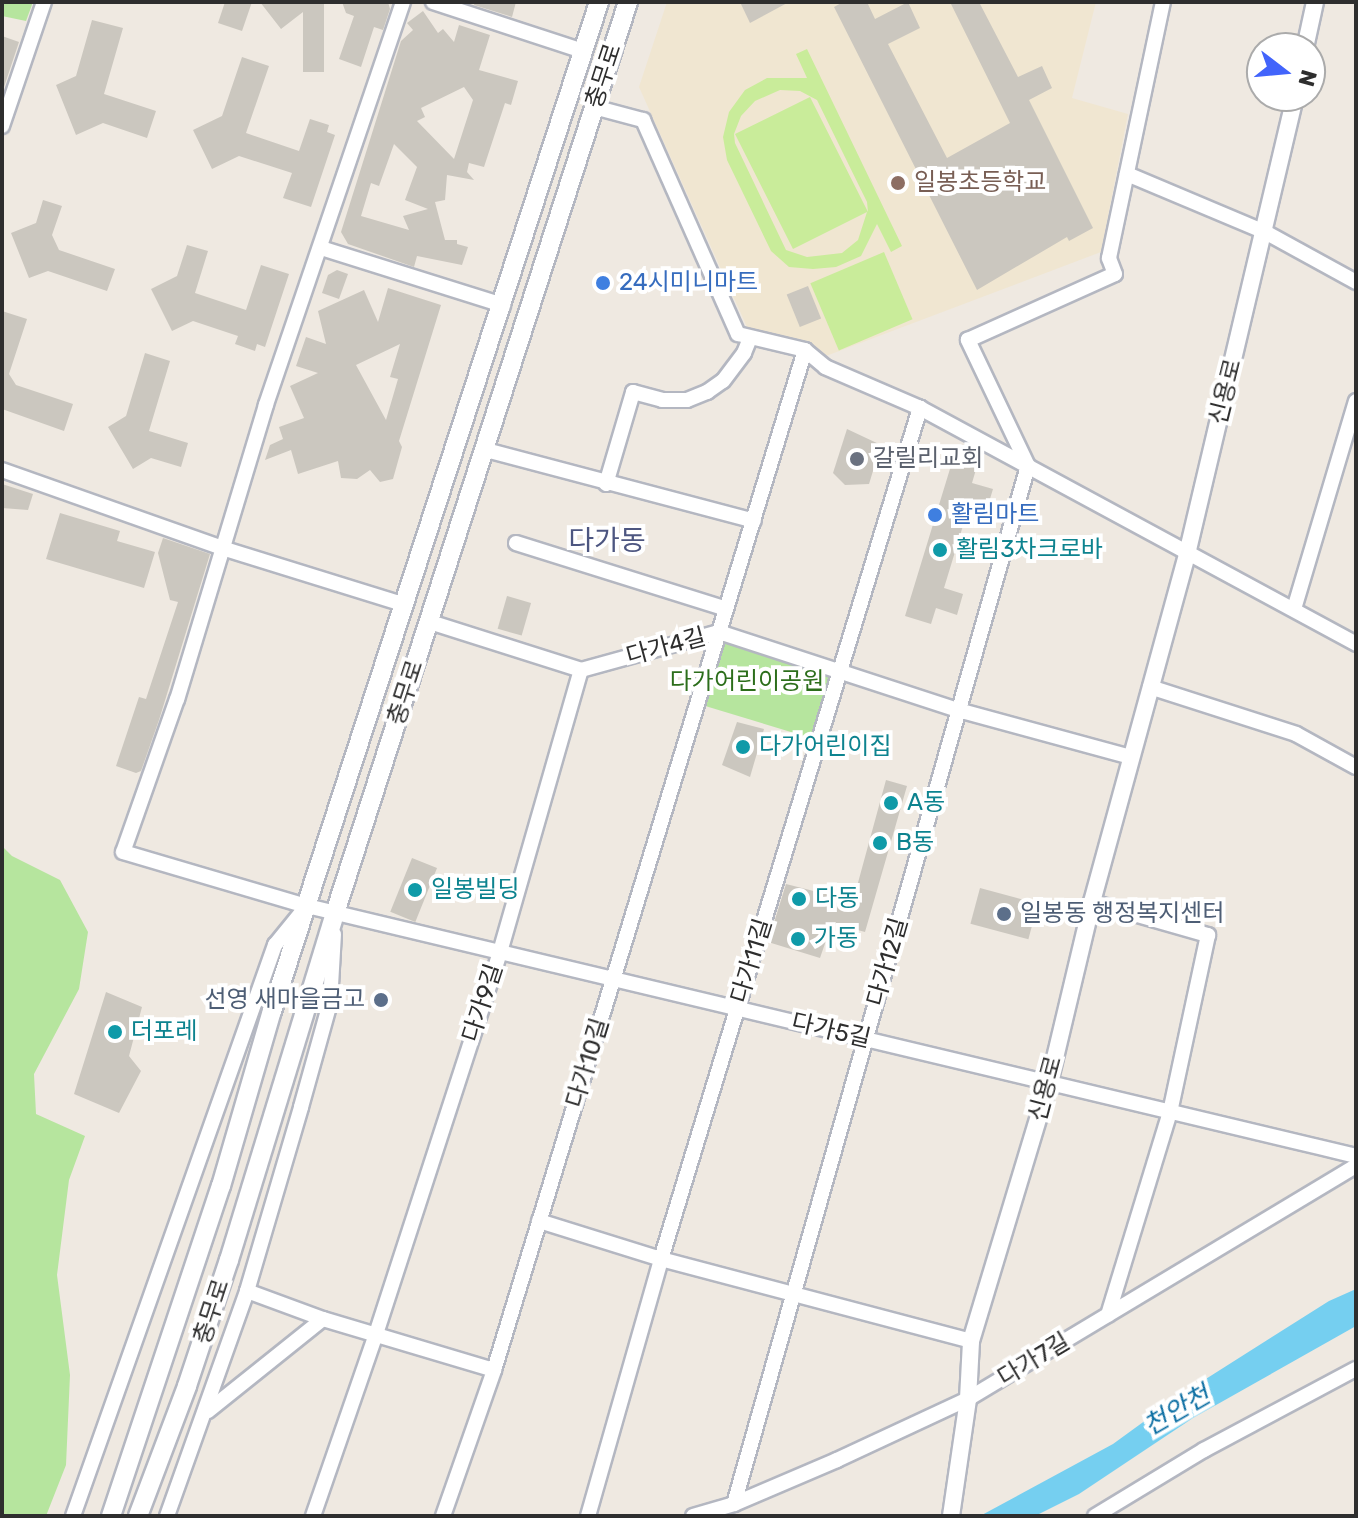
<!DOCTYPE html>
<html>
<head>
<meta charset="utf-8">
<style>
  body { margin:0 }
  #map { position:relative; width:1358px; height:1518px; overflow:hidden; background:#efe9e1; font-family:Rubik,"Noto Sans KR",sans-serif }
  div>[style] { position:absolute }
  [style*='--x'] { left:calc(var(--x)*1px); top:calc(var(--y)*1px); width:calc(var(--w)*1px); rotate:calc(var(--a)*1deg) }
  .education>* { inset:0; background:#f0e6d1 }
  .green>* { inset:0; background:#b6e59e }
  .pitch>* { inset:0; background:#c9ec9a; transform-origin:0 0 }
  .water>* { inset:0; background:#75cff0 }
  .building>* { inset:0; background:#cbc7bf; transform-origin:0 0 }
  .roads { filter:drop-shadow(2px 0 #b4b7c1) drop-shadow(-2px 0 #b4b7c1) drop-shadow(0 2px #b4b7c1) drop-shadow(0 -2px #b4b7c1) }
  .minor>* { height:14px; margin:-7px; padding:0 7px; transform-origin:7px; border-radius:7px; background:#fff }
  .tertiary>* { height:16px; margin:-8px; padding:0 8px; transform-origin:8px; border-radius:8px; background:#fff }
  .secondary>* { height:18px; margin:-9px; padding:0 9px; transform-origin:9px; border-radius:9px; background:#fff }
  .dots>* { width:22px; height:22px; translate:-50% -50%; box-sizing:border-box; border:4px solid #fff; border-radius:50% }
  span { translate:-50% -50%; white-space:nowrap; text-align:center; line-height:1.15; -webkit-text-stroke:8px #fff; paint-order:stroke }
  .street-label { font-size:24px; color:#2e2e2e }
  .education-label { font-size:24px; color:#785e54 }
  .left { translate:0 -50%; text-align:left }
  .shop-label { font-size:24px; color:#366cbe }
  .worship-label { font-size:24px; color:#5b616d }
  .culture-label { font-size:24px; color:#0d838f }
  .park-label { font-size:24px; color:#2c6e1b }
  .service-label { font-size:24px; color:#4e5e75 }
  .right { translate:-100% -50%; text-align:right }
  .water-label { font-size:26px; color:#0d6fa3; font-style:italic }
  .quarter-label { font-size:28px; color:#4d5680 }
  .frame { position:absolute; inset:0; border:4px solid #2e2e2e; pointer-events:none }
  .north { position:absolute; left:1246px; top:32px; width:80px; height:80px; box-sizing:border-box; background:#fff; border:2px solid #ababab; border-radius:50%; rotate:106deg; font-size:22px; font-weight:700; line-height:32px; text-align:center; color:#2e2e2e }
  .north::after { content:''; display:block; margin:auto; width:28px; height:36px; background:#4264fb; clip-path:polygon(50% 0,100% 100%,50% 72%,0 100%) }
</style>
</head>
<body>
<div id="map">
  <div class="education">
    <i style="clip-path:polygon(667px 2px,1096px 2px,1072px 98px,1128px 114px,1101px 252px,826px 356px,747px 327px,639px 87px)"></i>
  </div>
  <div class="green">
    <i style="clip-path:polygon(2px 2px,33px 2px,26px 21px,2px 16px)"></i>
    <i style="clip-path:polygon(731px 639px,825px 670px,831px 681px,814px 739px,702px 705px,718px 646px)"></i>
    <i style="clip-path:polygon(2px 846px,12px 856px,60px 880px,88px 932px,79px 989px,34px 1074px,36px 1114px,85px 1136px,69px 1180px,57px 1275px,70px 1375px,66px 1465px,46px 1516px,2px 1516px)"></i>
  </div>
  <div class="pitch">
    <i style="clip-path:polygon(evenodd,807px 49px,902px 246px,891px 252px,877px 224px,861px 256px,836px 267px,813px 269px,789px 267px,771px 251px,727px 160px,723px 137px,729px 112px,745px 90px,767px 78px,807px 78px,796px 54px,807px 49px,780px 90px,800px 91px,817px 100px,867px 202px,868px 212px,810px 97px,735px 134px,793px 249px,867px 212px,858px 240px,842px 253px,807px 257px,786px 250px,735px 143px,734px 134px,741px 116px,755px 101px,780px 90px)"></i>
    <i style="left:884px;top:252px;width:73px;height:80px;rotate:67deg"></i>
  </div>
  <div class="water">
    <i style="clip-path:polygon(1356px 1289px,1356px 1326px,1193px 1418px,1079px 1494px,1035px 1516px,980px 1516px,1113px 1444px,1179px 1396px,1329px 1301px)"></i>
  </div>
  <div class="building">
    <i style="clip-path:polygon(225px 2px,252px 2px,242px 31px,218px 23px)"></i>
    <i style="clip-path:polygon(260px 2px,324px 2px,324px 72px,303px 72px,303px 12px,281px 29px)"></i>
    <i style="clip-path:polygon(342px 2px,388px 2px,390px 9px,383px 30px,374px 27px,361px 67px,339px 59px,354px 16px,346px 13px)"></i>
    <i style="clip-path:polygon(475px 2px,516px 2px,512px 17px,474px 5px)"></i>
    <i style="clip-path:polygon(740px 2px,789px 2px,750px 23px)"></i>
    <i style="clip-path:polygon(843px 2px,867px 2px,875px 19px,908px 2px,920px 28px,888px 44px,947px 158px,1010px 123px,950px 2px,979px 2px,1018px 77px,1042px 66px,1052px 88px,1029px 100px,1093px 228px,1069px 241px,1067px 237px,977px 290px,834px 7px)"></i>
    <i style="clip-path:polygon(evenodd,423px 11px,438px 33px,443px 29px,454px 42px,459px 25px,490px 35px,479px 70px,518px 81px,511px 105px,505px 103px,484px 167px,469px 163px,467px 172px,474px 180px,447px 175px,445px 200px,435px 202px,445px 240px,457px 240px,457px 244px,468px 247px,462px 265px,417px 256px,414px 267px,348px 244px,341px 232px,401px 41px,413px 30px,407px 23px,423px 11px,464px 87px,473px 100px,454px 159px,417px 121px,425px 117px,421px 108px,464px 87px,423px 11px,394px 144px,417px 167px,405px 200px,428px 209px,403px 216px,409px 230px,361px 216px,371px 183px,379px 186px,394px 144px)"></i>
    <i style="clip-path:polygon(92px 20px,123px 28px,104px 94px,156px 111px,147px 138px,103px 123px,76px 135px,56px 85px,76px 76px)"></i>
    <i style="clip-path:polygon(2px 36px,19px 42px,4px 87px,2px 87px)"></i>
    <i style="clip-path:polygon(242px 57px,269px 66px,246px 133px,299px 151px,310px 119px,329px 125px,327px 132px,335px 135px,311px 207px,283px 198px,292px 173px,239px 156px,212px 169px,193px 130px,222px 116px)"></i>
    <i style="clip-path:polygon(43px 200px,62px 206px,52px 235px,59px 250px,115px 269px,107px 291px,48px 271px,29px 278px,11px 233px,36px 223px)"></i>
    <i style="clip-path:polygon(187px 245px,208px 251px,195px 293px,246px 310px,261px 265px,289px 274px,265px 347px,257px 344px,255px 351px,235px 344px,238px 336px,193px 321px,172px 331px,151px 289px,177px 276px)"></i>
    <i style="clip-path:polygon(337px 270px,348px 274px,339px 299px,322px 293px,328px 275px)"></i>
    <i style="left:808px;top:286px;width:35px;height:23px;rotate:68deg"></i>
    <i style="clip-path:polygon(evenodd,388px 288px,441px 305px,399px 441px,402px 447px,393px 479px,380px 482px,370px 470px,357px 479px,341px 478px,338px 461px,298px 474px,291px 450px,265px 460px,270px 445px,283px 439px,279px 427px,304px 418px,290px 386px,318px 373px,296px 366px,306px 337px,326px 344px,318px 311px,364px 290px,378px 322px,388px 288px,400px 344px,390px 377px,398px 379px,386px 420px,356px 365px,400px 344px)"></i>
    <i style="clip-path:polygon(2px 311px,27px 319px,9px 374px,16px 385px,73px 404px,64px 431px,2px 409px)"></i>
    <i style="clip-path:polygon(145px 353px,170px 361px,149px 431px,188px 443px,181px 467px,151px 458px,133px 469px,108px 427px,126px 416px)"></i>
    <i style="clip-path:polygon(847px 429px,881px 445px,869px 484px,845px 485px,833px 473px)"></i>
    <i style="clip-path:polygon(953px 459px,977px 466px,972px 483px,993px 489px,986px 512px,969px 506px,944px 588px,963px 594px,957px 615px,936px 608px,931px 624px,905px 616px)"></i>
    <i style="clip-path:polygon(2px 484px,33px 494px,28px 510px,2px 508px)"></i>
    <i style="clip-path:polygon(60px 513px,120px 531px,117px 541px,155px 552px,144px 588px,46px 559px)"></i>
    <i style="clip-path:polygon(163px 538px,210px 554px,159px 720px,141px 771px,136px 773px,116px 766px,139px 697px,146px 699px,178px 602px,170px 600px,158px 553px)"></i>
    <i style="left:507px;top:596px;width:25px;height:34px;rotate:16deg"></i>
    <i style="clip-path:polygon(737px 722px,764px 729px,750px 777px,722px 765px)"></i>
    <i style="clip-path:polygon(886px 780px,907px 786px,865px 932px,832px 923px,820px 958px,768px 942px,786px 884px,853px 901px)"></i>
    <i style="left:412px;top:858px;width:27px;height:58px;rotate:22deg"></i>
    <i style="left:980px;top:888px;width:60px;height:37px;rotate:15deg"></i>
    <i style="clip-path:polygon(106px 992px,142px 1007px,129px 1056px,141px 1071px,119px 1113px,74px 1094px)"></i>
  </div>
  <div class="roads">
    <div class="minor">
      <i style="--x:403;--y:2;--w:426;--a:108.8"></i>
      <i style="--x:266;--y:405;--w:307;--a:106.8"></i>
      <i style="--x:177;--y:699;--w:162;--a:109.4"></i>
      <i style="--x:123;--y:852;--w:192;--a:16.4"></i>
      <i style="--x:307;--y:906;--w:1078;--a:13.4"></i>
      <i style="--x:433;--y:2;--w:158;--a:18.1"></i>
      <i style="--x:594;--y:107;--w:51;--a:14.9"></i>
      <i style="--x:643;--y:120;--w:234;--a:66.1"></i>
      <i style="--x:738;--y:334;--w:69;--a:13.4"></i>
      <i style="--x:805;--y:350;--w:26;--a:40"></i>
      <i style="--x:825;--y:367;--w:103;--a:23.3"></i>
      <i style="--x:920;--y:408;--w:496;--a:28.4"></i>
      <i style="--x:2;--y:126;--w:131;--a:-71.3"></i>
      <i style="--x:1127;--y:174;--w:150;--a:22.8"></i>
      <i style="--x:1265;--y:232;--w:104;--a:28.8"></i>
      <i style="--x:321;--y:248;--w:191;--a:17.4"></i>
      <i style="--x:486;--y:450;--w:277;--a:14.8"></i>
      <i style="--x:2;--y:470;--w:237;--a:19.5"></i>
      <i style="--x:225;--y:549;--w:186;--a:17.2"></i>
      <i style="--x:606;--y:484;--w:96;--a:-73.6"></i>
      <i style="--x:633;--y:392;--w:30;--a:15"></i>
      <i style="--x:662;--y:400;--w:25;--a:0"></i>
      <i style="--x:687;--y:400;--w:22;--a:-22"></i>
      <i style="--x:707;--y:392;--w:19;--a:-35"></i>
      <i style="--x:723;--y:381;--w:35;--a:-53"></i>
      <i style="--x:744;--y:353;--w:16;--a:-68"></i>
      <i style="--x:516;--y:543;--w:220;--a:17.4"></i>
      <i style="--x:1294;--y:609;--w:217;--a:-73.4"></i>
      <i style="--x:430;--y:622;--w:158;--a:17.6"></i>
      <i style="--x:581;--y:670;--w:143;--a:-15.4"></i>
      <i style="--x:719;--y:632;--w:251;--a:18.1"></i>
      <i style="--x:958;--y:710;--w:179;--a:15.2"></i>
      <i style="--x:1150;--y:687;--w:153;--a:17.8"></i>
      <i style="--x:1296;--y:734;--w:68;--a:28.8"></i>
      <i style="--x:1092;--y:902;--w:121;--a:15.9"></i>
      <i style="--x:1208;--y:935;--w:181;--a:102.1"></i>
      <i style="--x:1170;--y:1112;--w:212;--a:107"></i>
      <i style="--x:539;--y:1221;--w:128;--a:17.3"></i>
      <i style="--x:661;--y:1259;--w:321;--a:14.8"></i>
      <i style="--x:247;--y:1291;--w:81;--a:20.2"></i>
      <i style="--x:323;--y:1319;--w:178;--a:16.6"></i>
      <i style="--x:208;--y:1411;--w:147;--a:-38.7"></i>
      <i style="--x:734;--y:1504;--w:1079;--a:-74.19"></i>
      <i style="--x:1028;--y:466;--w:140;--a:-115.5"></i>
      <i style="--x:968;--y:340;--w:161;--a:-24.2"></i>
      <i style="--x:1115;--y:274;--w:17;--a:-111"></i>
      <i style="--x:1109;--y:258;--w:262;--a:-78.1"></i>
      <i style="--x:73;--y:1516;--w:606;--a:-70.52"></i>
      <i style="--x:275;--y:945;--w:41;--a:-50.9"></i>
      <i style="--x:167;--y:1516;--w:239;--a:-70.4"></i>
      <i style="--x:247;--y:1291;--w:192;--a:-73.6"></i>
      <i style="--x:301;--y:1107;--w:108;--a:-74.4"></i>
      <i style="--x:330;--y:1003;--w:69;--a:-86.7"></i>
      <i style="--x:313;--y:1516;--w:193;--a:-70.9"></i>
      <i style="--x:376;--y:1334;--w:402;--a:-72"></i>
      <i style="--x:500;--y:952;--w:293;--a:-74"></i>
      <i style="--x:443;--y:1516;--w:155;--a:-70.7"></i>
      <i style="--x:494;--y:1370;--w:1066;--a:-73.04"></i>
      <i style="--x:588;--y:1516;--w:267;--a:-74.1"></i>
      <i style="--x:661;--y:1259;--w:890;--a:-73.07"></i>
      <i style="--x:693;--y:1516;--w:43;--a:-16.3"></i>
      <i style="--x:734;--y:1504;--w:112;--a:-23.1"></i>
      <i style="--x:837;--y:1460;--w:145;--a:-25"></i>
      <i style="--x:968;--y:1399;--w:453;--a:-31"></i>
      <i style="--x:1095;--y:1516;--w:127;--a:-31.2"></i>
      <i style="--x:1204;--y:1450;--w:172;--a:-28.1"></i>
    </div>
    <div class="tertiary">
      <i style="--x:1305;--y:48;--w:47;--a:-77.7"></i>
      <i style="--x:951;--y:1516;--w:118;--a:-81.7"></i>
      <i style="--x:968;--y:1399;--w:58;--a:-87"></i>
      <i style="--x:971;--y:1341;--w:270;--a:-73.2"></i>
      <i style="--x:1049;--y:1083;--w:186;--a:-76.6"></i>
      <i style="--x:1092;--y:902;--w:361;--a:-74.7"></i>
      <i style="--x:1187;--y:554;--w:471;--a:-76.7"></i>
    </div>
    <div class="secondary">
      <i style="--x:111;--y:1516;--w:348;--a:-71.6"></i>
      <i style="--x:221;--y:1186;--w:182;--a:-73.8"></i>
      <i style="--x:272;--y:1011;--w:1061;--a:-72.04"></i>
      <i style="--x:138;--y:1516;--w:139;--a:-69.3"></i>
      <i style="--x:187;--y:1386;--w:133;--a:-71.6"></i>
      <i style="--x:229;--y:1260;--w:363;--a:-73"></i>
      <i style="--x:335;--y:913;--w:957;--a:-72.17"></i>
    </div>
  </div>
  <div class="dots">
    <i style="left:898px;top:183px;background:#8d6e63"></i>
    <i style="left:603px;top:283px;background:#3f7fe0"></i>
    <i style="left:857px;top:459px;background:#6b7280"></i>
    <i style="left:935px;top:515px;background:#3f7fe0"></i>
    <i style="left:940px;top:550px;background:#0f9aa8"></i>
    <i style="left:743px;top:747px;background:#0f9aa8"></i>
    <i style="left:891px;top:803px;background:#0f9aa8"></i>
    <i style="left:880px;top:843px;background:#0f9aa8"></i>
    <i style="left:415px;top:890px;background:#0f9aa8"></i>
    <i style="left:799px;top:899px;background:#0f9aa8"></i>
    <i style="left:1004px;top:914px;background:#5c6f8a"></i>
    <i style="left:798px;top:939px;background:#0f9aa8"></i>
    <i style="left:381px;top:1000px;background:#5c6f8a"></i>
    <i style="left:115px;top:1032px;background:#0f9aa8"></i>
  </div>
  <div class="street-label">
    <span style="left:604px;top:76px;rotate:-72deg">충무로</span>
    <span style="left:1226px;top:392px;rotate:-76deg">신용로</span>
    <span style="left:666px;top:647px;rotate:-15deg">다가4길</span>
    <span style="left:406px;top:693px;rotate:-72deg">충무로</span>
    <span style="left:752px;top:961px;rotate:-73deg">다가11길</span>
    <span style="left:888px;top:962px;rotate:-74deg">다가12길</span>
    <span style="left:483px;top:1003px;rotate:-72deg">다가9길</span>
    <span style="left:831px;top:1031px;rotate:13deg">다가5길</span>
    <span style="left:588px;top:1063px;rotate:-73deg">다가10길</span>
    <span style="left:1046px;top:1089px;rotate:-75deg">신용로</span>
    <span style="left:212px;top:1312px;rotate:-72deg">충무로</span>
    <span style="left:1034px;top:1360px;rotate:-31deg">다가7길</span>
  </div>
  <div class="education-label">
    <span class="left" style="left:914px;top:183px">일봉초등학교</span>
  </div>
  <div class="shop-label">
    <span class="left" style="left:619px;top:283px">24시미니마트</span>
    <span class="left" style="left:951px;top:515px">활림마트</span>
  </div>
  <div class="worship-label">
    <span class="left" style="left:873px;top:459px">갈릴리교회</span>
  </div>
  <div class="culture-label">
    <span class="left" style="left:956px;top:550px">활림3차크로바</span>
    <span class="left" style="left:759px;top:747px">다가어린이집</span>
    <span class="left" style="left:907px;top:803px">A동</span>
    <span class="left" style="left:896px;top:843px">B동</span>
    <span class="left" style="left:431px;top:890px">일봉빌딩</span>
    <span class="left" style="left:815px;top:899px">다동</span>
    <span class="left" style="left:814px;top:939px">가동</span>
    <span class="left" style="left:131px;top:1032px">더포레</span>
  </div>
  <div class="park-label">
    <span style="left:747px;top:682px">다가어린이공원</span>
  </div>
  <div class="service-label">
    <span class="left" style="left:1020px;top:914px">일봉동 행정복지센터</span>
    <span class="right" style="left:365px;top:1000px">선영 새마을금고</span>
  </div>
  <div class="water-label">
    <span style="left:1177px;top:1411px;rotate:-30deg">천안천</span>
  </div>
  <div class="quarter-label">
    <span style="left:607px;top:541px">다가동</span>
  </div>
  <div class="frame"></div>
  <div class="north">N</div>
</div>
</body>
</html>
